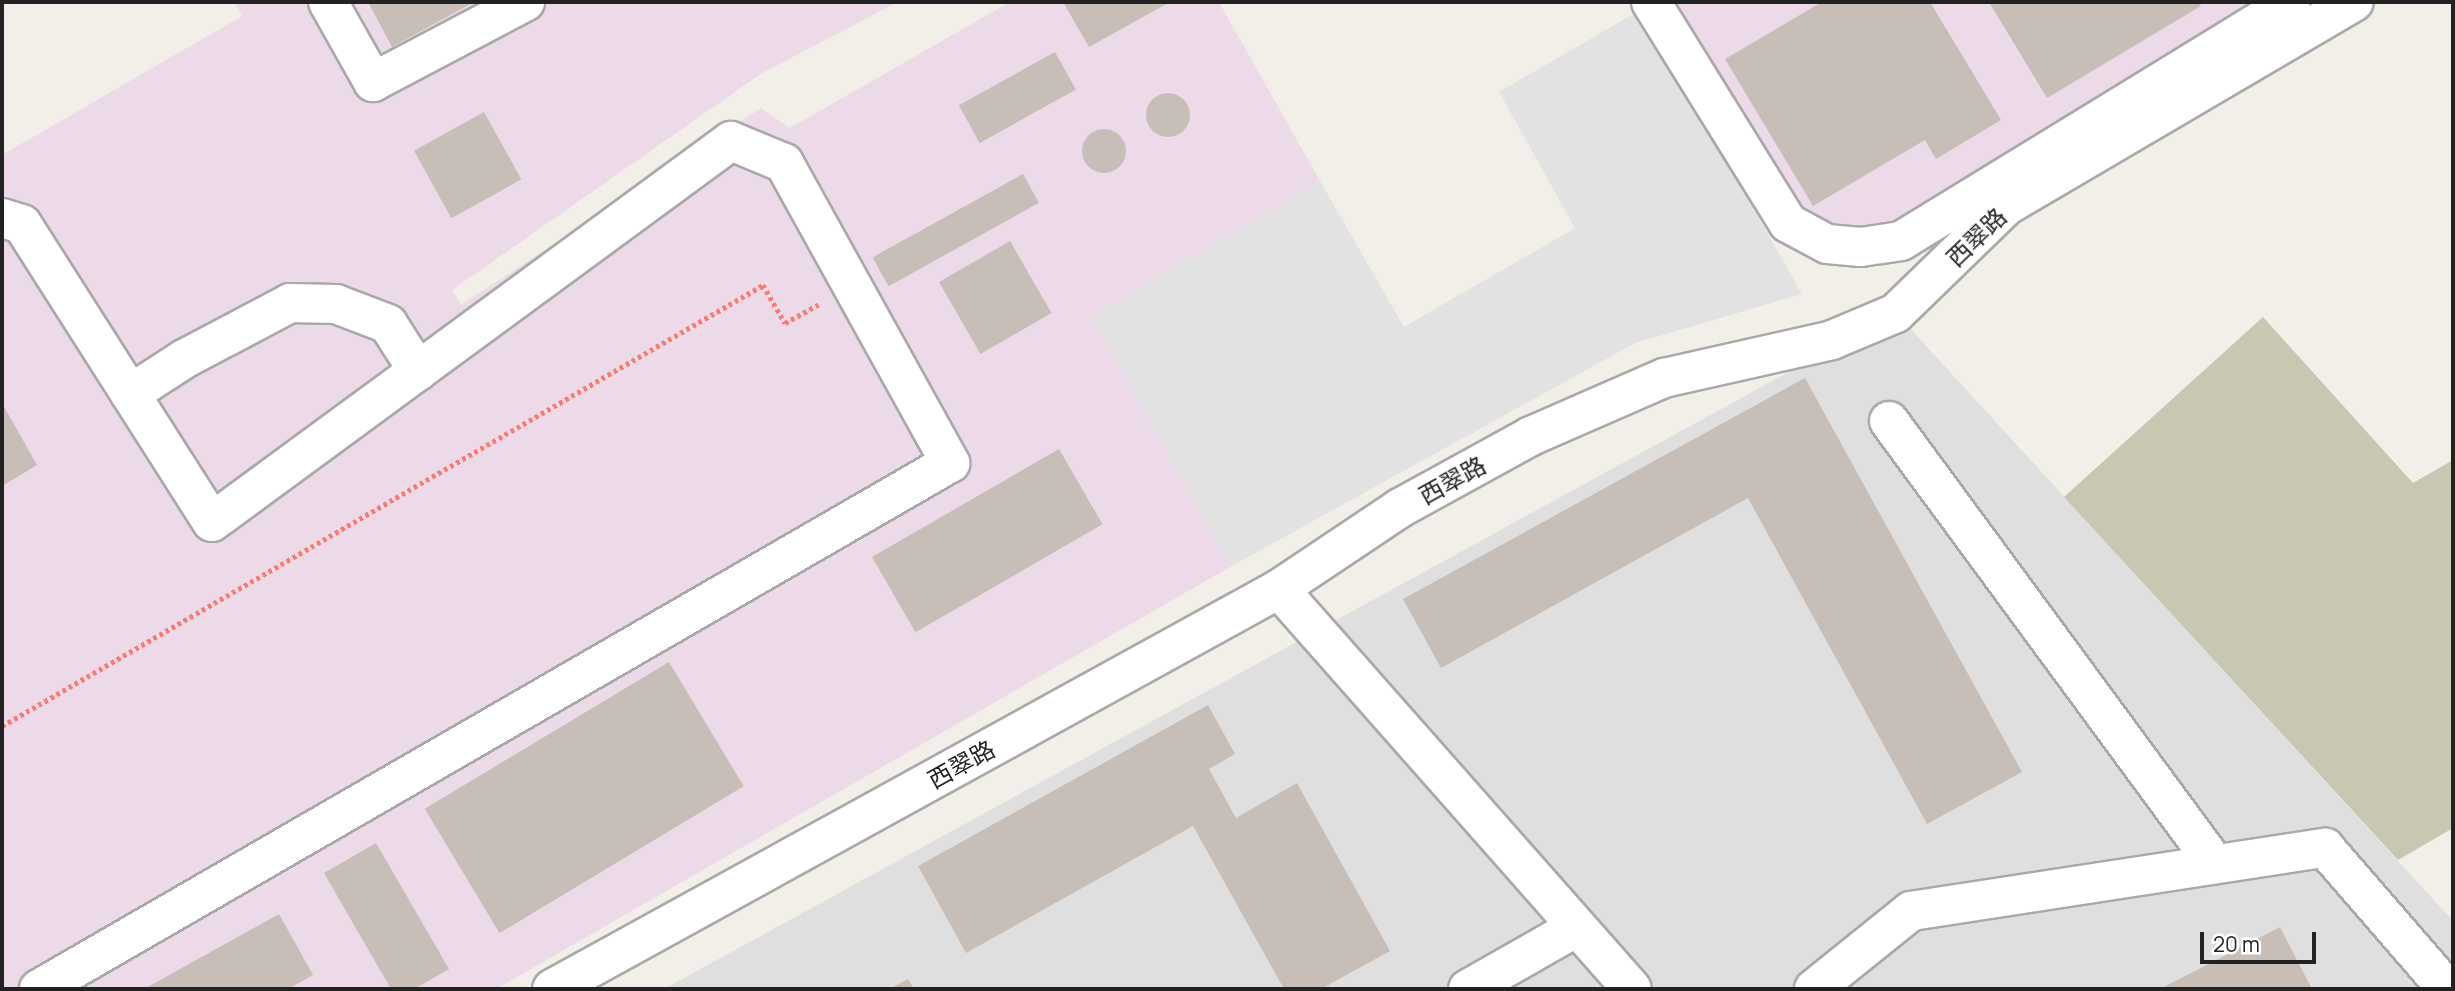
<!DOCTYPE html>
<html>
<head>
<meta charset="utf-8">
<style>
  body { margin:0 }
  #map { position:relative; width:2455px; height:991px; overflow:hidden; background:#f2efe8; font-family:Manrope,"Noto Sans SC",sans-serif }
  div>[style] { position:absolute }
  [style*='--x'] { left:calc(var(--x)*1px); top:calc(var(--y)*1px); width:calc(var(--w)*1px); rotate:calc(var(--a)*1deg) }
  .residential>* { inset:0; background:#e0dfdf }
  .industrial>* { inset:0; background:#ecdae9 }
  .construction>* { inset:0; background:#c8c7b2 }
  .parking>* { inset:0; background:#e2e2e2 }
  .building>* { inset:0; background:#c7beb7; transform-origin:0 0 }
  .round { border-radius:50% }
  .path>* { height:4.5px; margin-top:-2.25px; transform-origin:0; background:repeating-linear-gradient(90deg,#ff786c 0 3.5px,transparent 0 7px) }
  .roads { filter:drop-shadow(2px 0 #a9a9a9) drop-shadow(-2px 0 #a9a9a9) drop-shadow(0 2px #a9a9a9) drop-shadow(0 -2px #a9a9a9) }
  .minor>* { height:38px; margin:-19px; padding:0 19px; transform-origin:19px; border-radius:19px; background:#fff }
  span { translate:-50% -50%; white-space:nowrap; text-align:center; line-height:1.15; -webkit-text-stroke:6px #fff; paint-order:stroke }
  .street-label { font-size:24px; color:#222 }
  .frame { position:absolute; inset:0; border:4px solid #222; pointer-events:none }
  .scale { position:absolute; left:2200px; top:932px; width:116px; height:32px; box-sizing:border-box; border:4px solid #222; border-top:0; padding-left:9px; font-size:21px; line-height:24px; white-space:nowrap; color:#222; -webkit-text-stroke:5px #fff; paint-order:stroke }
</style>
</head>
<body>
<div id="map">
  <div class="residential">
    <i style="clip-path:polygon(1896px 313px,2453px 921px,2453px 989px,664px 989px)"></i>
  </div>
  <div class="industrial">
    <i style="clip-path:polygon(234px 2px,898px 2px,762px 73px,452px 290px,461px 305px,761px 108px,790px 128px,1010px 2px,1219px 2px,1320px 181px,1092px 316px,1230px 567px,496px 989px,2px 989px,2px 155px,242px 16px)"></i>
    <i style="clip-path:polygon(1663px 2px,2270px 2px,1900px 225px,1847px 235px,1788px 203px)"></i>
  </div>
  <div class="construction">
    <i style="clip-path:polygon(2263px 317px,2413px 483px,2453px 460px,2453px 828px,2398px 860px,2064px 497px)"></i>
  </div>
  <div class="parking">
    <i style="clip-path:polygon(1640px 10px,1802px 294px,1635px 343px,1230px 567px,1091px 316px,1320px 181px,1404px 327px,1575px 228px,1499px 92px)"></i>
  </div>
  <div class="building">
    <i style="clip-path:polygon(368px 2px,474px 2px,392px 47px)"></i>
    <i style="clip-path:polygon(1063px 2px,1170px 2px,1089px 47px)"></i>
    <i style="clip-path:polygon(1822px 2px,1930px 2px,2001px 120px,1936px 159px,1925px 140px,1813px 206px,1725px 59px)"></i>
    <i style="clip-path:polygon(1989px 2px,2198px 2px,2201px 6px,2047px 98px)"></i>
    <i style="left:1055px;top:52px;width:43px;height:110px;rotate:61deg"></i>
    <i class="round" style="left:1146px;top:93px;width:44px;height:44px"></i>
    <i style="left:484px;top:112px;width:77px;height:80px;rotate:61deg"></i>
    <i class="round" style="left:1082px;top:129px;width:44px;height:44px"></i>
    <i style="left:1023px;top:174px;width:33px;height:172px;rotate:61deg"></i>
    <i style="left:1010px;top:241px;width:83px;height:82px;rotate:60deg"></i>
    <i style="clip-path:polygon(1805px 378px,2022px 772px,1927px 824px,1748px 498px,1441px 668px,1403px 599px)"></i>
    <i style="clip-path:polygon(2px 403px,37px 465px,2px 486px)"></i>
    <i style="left:1059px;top:449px;width:87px;height:216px;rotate:60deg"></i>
    <i style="left:669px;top:662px;width:145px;height:285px;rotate:59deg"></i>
    <i style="clip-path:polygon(1208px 705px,1235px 754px,1209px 769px,1236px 818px,1297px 783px,1390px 951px,1321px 989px,1284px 989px,1193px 826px,966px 953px,918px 866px)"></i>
    <i style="clip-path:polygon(376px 843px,449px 969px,414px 989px,391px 989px,324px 873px)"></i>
    <i style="clip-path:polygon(279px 914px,313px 975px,288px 989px,144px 989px)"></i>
    <i style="clip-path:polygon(2280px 927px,2312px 989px,2160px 989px)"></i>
    <i style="clip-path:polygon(908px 979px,914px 989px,889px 989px)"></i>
  </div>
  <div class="path">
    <i style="--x:2;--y:726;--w:880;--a:-30.09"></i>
    <i style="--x:763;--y:285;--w:44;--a:59.9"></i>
    <i style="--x:785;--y:323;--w:38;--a:-29"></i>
  </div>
  <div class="roads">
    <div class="minor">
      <i style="--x:328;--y:2;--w:92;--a:60.6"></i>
      <i style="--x:373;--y:82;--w:172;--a:-27.8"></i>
      <i style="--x:1651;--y:2;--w:260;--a:58.2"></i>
      <i style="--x:1788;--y:223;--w:44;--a:28.3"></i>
      <i style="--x:1827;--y:244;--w:34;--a:5"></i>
      <i style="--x:1861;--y:247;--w:40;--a:-8.5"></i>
      <i style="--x:1901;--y:241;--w:457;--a:-31.5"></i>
      <i style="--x:2;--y:218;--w:21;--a:17"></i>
      <i style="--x:22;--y:224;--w:353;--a:57.5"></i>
      <i style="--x:212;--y:522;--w:644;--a:-36.28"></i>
      <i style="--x:731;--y:141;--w:57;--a:22.5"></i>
      <i style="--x:784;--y:163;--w:343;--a:61"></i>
      <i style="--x:950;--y:463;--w:1052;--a:150"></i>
      <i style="--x:130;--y:394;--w:64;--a:-32.9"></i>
      <i style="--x:184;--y:359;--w:120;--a:-27.8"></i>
      <i style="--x:290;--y:303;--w:46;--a:1.2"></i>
      <i style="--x:336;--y:304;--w:56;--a:21"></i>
      <i style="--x:388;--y:324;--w:56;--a:57.4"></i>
      <i style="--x:1889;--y:421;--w:550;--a:53.65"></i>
      <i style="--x:1279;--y:589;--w:533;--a:48.57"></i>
      <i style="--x:552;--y:989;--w:830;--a:-28.82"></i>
      <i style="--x:1279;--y:589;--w:146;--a:-33.8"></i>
      <i style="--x:1400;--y:508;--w:149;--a:-28.8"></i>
      <i style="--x:1531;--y:436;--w:145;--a:-23.6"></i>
      <i style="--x:1664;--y:378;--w:172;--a:-12.7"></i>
      <i style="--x:1832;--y:340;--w:69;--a:-22.9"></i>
      <i style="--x:1896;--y:313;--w:153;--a:-44.2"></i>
      <i style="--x:2006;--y:206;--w:403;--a:-30.4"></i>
      <i style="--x:1468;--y:989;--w:125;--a:-29.6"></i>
      <i style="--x:1814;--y:989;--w:124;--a:-38.8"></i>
      <i style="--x:1911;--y:911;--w:419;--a:-8.7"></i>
      <i style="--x:2325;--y:848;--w:186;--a:49.1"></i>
    </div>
  </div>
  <div class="street-label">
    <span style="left:1976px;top:237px;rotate:-44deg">西翠路</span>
    <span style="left:1452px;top:480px;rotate:-29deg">西翠路</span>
    <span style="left:961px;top:764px;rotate:-29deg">西翠路</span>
  </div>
  <div class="frame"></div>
  <div class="scale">20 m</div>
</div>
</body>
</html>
